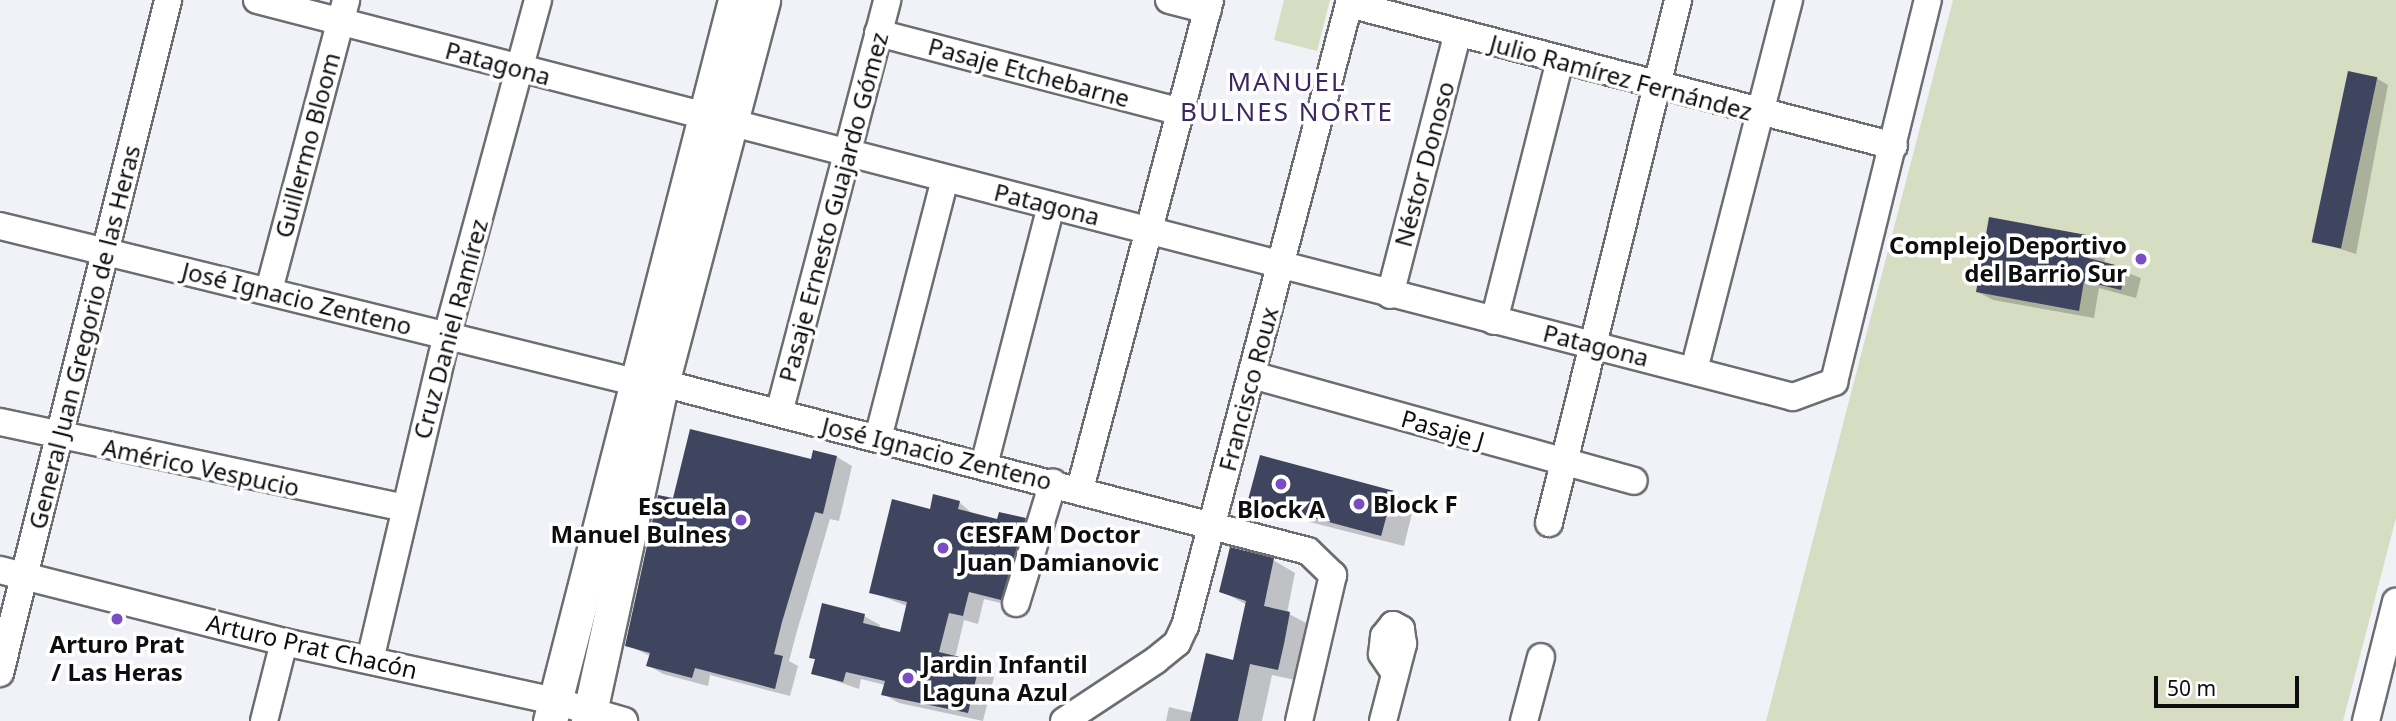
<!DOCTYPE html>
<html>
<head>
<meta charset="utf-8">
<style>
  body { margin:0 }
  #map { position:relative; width:2396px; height:721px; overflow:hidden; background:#f0f2f7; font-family:"Noto Sans",sans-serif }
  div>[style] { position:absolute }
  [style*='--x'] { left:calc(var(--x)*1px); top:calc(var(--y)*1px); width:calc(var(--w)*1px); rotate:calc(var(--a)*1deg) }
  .green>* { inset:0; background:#d6ddc2 }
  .shadow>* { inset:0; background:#0003 }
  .building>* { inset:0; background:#40455f; transform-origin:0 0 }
  .roads { filter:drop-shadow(2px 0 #6b6d71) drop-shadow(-2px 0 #6b6d71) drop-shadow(0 2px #6b6d71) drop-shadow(0 -2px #6b6d71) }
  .minor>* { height:26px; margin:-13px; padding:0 13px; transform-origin:13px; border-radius:13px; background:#fff }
  .major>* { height:33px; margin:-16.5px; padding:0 16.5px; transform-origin:16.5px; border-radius:16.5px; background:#fff }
  .dots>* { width:19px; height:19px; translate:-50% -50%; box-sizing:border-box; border:4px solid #fff; border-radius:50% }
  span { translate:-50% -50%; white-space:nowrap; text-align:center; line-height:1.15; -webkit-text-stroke:7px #fff; paint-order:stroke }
  .street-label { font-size:24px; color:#0e0e10 }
  .poi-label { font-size:24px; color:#0e0e10; font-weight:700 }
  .right { translate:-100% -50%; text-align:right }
  .left { translate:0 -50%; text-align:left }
  .neighbourhood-label { font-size:26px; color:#3d2762; letter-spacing:2px }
  .scale { position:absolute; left:2154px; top:676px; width:145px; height:32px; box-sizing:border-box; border:4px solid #0e0e10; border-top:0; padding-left:9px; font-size:21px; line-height:24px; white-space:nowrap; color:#0e0e10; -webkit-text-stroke:5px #fff; paint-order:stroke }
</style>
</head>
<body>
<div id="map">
  <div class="green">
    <i style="clip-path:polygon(1284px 0,1330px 0,1317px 51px,1274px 40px)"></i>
    <i style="clip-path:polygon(1953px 0,2396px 0,2396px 518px,2343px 721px,1766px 721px)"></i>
  </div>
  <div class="shadow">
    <i style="clip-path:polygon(2376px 78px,2388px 85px,2356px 254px,2318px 242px)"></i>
    <i style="clip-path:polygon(2091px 237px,2107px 246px,2104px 264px,2141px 278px,2136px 298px,2099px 288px,2094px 318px,1993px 300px,1978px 292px)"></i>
    <i style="clip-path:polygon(837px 457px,852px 466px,839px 521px,830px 519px,797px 631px,789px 661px,798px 666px,790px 696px,710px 675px,708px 686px,663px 674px,648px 665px,650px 656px,627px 645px,675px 500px)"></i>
    <i style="clip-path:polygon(1392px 493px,1414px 505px,1404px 546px,1270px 512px,1248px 499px)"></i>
    <i style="clip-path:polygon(959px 502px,974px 515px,998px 521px,1025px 520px,1040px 529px,1017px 607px,984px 599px,978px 624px,964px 620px,955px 658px,995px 673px,983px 721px,899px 703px,883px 694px,885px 685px,861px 679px,859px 689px,813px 673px,816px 660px,811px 657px,864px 616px,880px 625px,879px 629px,901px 634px,907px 606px,871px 592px,931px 511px)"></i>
    <i style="clip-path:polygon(1273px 560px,1295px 573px,1287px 613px,1312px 626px,1300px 681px,1272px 675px,1262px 721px,1166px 721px,1169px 707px,1194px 713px,1234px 662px,1247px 605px,1221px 591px)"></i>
  </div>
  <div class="building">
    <i style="left:2348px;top:71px;width:30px;height:175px;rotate:12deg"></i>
    <i style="clip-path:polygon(1989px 217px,2092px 236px,2088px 258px,2127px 268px,2121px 290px,2084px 281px,2079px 311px,1976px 292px)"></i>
    <i style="clip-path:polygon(690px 429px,811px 459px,813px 450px,837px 456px,823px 514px,815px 512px,782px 622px,774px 654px,783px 656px,775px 689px,695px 668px,692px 678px,646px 666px,650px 653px,625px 646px,658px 495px,673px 498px)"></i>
    <i style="left:1260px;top:455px;width:138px;height:47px;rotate:15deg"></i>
    <i style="clip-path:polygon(933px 494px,960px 501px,958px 509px,997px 519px,999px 512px,1026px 518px,1001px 600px,969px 592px,963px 616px,949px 613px,939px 652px,980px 662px,968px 713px,881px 695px,885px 681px,846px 672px,843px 682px,811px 674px,815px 659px,809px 658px,822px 603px,865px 614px,863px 623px,900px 632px,907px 602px,869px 593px,892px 499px,930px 509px)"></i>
    <i style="clip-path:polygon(1230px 547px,1274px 558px,1264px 606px,1290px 612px,1284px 644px,1278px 670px,1250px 664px,1238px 721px,1190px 721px,1206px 653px,1233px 660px,1246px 601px,1219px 592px)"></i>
  </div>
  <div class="roads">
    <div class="minor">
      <i style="--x:257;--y:0;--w:1586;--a:14.49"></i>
      <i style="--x:1793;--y:397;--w:44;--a:-20.1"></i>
      <i style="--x:1834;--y:382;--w:393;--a:-76.2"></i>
      <i style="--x:1169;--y:0;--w:40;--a:14.4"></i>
      <i style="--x:1349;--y:4;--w:563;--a:14.6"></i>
      <i style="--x:878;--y:33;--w:313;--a:14.6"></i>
      <i style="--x:0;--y:226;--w:654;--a:13.8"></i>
      <i style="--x:269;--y:290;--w:300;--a:-75.1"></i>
      <i style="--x:1390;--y:295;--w:271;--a:-75.5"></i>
      <i style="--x:1494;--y:321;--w:268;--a:-75.8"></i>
      <i style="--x:1694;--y:370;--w:382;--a:-75.6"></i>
      <i style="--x:1252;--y:375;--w:396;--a:15.5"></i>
      <i style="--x:662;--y:383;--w:667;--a:14.58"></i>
      <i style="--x:1308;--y:551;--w:35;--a:44"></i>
      <i style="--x:1333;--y:575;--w:150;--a:103.1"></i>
      <i style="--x:779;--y:413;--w:427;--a:-75.3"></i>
      <i style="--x:0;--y:422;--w:413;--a:12"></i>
      <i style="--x:878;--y:438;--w:268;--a:-75.5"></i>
      <i style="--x:984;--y:465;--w:268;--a:-75.5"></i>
      <i style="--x:1080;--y:489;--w:506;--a:-75.11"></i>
      <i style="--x:1549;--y:523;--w:539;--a:-76.14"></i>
      <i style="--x:0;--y:570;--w:293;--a:14.2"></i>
      <i style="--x:284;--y:642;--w:277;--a:12.3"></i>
      <i style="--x:555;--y:701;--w:72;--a:16.2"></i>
      <i style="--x:1016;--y:603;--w:126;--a:-72.9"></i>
      <i style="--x:370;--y:660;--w:334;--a:-76.7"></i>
      <i style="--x:447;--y:335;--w:347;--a:-74.8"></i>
      <i style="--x:0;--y:673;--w:694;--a:-75.98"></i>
      <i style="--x:264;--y:721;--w:81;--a:-75.8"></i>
      <i style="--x:1064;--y:721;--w:110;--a:-33.5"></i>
      <i style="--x:1156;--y:660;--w:27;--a:-39"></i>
      <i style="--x:1177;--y:643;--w:19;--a:-65"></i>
      <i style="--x:1185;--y:626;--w:647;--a:-75.23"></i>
      <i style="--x:1383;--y:721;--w:80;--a:-75.4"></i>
      <i style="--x:1403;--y:644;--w:15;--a:-98"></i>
      <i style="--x:1401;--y:629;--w:9;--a:-153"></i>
      <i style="--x:1393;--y:625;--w:14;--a:129"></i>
      <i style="--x:1384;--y:636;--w:18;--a:96"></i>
      <i style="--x:1382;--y:654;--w:23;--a:56"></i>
      <i style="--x:1524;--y:721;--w:66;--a:-75.1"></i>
      <i style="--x:2366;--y:721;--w:123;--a:-75.9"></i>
    </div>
    <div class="major">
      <i style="--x:550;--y:721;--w:744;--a:-75.61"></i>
      <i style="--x:588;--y:721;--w:346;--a:-77.7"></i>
      <i style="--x:662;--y:383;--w:396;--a:-75.2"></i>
    </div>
  </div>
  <div class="dots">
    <i style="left:2141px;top:259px;background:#7b4dc5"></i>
    <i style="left:1281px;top:484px;background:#7b4dc5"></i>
    <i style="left:1359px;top:504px;background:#7b4dc5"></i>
    <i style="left:741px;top:520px;background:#7b4dc5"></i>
    <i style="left:943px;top:548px;background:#7b4dc5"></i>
    <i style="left:117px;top:619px;background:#7b4dc5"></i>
    <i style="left:908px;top:678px;background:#7b4dc5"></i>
  </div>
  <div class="street-label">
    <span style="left:498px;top:63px;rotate:15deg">Patagona</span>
    <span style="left:1029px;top:72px;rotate:15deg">Pasaje Etchebarne</span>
    <span style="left:1621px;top:77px;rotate:15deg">Julio Ramírez Fernández</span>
    <span style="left:307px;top:145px;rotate:-75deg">Guillermo Bloom</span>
    <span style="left:1424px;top:164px;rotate:-75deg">Néstor Donoso</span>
    <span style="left:1047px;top:204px;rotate:14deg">Patagona</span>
    <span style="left:833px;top:207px;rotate:-75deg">Pasaje Ernesto Guajardo Gómez</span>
    <span style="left:297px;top:298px;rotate:14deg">José Ignacio Zenteno</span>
    <span style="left:450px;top:329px;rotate:-75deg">Cruz Daniel Ramírez</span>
    <span style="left:84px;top:337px;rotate:-76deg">General Juan Gregorio de las Heras</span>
    <span style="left:1596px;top:345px;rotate:14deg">Patagona</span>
    <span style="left:1248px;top:389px;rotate:-75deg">Francisco Roux</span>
    <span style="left:1443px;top:429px;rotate:16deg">Pasaje J</span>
    <span style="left:937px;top:453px;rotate:14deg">José Ignacio Zenteno</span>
    <span style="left:201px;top:467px;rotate:12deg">Américo Vespucio</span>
    <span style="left:312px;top:646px;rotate:13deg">Arturo Prat Chacón</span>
  </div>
  <div class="poi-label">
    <span class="right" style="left:2127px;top:259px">Complejo Deportivo<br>del Barrio Sur</span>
    <span class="left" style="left:1373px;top:504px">Block F</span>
    <span class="right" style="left:727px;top:520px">Escuela<br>Manuel Bulnes</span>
    <span style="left:1281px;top:509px">Block A</span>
    <span class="left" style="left:959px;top:548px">CESFAM Doctor<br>Juan Damianovic</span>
    <span style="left:117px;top:658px">Arturo Prat<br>/ Las Heras</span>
    <span class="left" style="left:922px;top:678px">Jardin Infantil<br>Laguna Azul</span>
  </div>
  <div class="neighbourhood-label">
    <span style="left:1287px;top:97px">MANUEL<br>BULNES NORTE</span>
  </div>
  <div class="scale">50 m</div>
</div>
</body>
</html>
